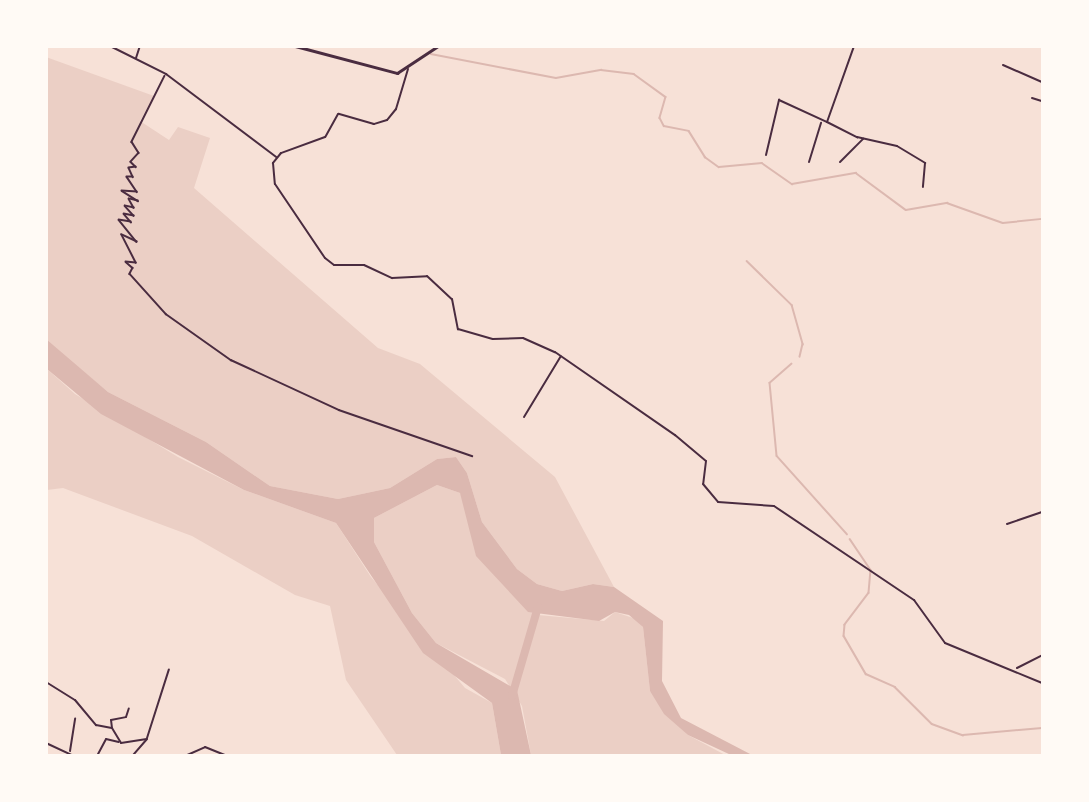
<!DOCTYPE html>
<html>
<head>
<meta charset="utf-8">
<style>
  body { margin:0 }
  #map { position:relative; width:1089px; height:802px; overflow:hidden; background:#f7e1d7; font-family:Lato,sans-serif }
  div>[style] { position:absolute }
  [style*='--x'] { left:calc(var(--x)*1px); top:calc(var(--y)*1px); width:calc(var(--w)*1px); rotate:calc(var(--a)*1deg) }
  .green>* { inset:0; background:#ebcfc5 }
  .water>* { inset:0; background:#dcb8b0 }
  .stream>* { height:1.5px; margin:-0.75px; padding:0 0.75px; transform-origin:0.75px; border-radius:0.75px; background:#dcb8b0 }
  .river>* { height:8px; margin:-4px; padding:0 4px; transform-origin:4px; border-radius:4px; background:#dcb8b0 }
  .path>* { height:1.5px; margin:-0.75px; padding:0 0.75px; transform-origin:0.75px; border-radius:0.75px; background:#4a2c40 }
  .minor>* { height:2px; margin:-1px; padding:0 1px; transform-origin:1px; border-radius:1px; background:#4a2c40 }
  .tertiary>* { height:3px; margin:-1.5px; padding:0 1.5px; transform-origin:1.5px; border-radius:1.5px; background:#4a2c40 }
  span { translate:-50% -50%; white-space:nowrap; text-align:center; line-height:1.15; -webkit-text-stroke:5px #fffaf5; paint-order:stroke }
  .frame { position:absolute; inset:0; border:48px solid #fffaf5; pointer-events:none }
</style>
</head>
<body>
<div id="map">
  <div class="green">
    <i style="clip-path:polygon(46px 57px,154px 96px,140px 121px,169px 140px,178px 127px,210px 138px,194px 188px,378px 348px,420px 364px,555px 477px,614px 587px,593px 584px,562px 591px,537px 584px,517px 569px,482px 522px,467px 473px,456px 457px,437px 459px,390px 488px,338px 499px,270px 486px,206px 442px,108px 392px,51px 345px,46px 339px)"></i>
    <i style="clip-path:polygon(47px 369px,75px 394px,178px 457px,244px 490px,336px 523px,371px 577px,465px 688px,492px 703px,501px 755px,397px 755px,346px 680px,330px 606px,295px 595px,192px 536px,63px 488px,47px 490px)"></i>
    <i style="clip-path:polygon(437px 485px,460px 493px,538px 615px,604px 621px,615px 612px,636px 619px,643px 627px,650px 691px,688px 735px,727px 756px,531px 755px,522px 706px,505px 679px,436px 643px,412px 613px,374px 542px,374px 518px)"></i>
  </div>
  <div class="water">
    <i style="clip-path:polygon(46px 339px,108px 392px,206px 442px,270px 486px,338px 499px,390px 488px,437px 459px,456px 457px,467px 473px,482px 522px,517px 569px,537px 584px,562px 591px,593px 584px,614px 587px,663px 621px,662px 681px,681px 718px,752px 755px,731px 755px,688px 735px,664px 714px,650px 691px,643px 627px,629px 615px,615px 612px,599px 621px,528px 612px,476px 556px,460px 493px,437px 485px,374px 518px,374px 542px,412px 613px,436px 643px,517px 690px,531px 755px,501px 755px,492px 703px,423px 653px,336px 523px,244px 490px,101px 414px,47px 369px)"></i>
  </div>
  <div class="stream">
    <i style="--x:431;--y:54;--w:127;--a:10.9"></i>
    <i style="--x:556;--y:78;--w:46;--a:-10.1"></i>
    <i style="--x:601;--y:70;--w:33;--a:7"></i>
    <i style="--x:634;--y:74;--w:39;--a:36"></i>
    <i style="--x:666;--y:97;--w:22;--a:106"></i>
    <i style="--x:660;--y:118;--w:9;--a:63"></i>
    <i style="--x:664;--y:126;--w:25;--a:11"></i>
    <i style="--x:689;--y:131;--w:31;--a:58"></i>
    <i style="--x:705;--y:157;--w:17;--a:36"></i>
    <i style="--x:719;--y:167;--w:43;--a:-5.3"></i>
    <i style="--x:762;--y:163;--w:37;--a:35"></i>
    <i style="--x:792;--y:184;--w:65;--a:-9.8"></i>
    <i style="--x:856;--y:173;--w:62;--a:36.5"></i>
    <i style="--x:906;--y:210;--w:42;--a:-9.7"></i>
    <i style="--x:947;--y:203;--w:59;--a:19.7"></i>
    <i style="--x:1003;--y:223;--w:39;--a:-6"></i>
    <i style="--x:747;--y:261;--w:63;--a:44.4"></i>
    <i style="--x:792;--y:305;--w:41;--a:74.2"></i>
    <i style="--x:803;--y:344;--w:13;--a:103"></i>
    <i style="--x:792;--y:364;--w:29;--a:139"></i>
    <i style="--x:770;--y:383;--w:73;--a:84.5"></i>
    <i style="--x:777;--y:456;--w:105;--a:48.1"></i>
    <i style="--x:850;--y:539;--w:37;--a:56"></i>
    <i style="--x:871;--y:570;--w:23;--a:95"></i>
    <i style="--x:869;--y:593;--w:40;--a:127"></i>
    <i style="--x:845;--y:625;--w:11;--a:95"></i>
    <i style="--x:844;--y:636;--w:44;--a:59.9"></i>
    <i style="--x:866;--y:674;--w:32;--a:24"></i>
    <i style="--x:895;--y:687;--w:52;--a:45"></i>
    <i style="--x:932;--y:724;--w:33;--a:20"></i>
    <i style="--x:963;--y:735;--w:79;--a:-5.1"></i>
  </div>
  <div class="river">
    <i style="--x:512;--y:696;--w:93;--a:-73.7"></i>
  </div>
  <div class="path">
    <i style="--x:165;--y:76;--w:74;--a:116.6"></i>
    <i style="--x:132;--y:142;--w:13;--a:58"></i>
    <i style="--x:139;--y:153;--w:12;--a:132"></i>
    <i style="--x:131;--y:162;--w:7;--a:45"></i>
    <i style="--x:136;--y:167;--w:7;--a:172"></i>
    <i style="--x:129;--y:168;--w:10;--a:66"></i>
    <i style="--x:133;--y:177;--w:6;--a:180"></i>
    <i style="--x:127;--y:177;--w:18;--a:56"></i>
    <i style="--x:137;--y:192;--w:15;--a:-176"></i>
    <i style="--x:122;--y:191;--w:19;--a:32"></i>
    <i style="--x:138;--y:201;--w:9;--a:-167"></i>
    <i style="--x:129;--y:199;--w:10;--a:61"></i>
    <i style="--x:134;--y:208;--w:9;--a:-167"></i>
    <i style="--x:125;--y:206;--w:13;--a:48"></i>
    <i style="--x:134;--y:216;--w:10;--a:-169"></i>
    <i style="--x:124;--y:214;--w:11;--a:49"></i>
    <i style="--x:131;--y:222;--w:12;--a:-171"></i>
    <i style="--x:119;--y:220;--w:28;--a:51"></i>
    <i style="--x:137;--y:242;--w:17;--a:-155"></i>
    <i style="--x:122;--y:235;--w:31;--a:63"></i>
    <i style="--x:136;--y:263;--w:10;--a:-174"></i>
    <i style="--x:126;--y:262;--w:9;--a:41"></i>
    <i style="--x:133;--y:268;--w:7;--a:117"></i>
    <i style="--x:130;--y:274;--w:54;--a:48"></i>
    <i style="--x:166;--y:314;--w:80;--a:35.3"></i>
    <i style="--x:231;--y:360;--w:119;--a:24.8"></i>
    <i style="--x:339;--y:410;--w:141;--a:19.1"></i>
  </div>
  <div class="minor">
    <i style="--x:110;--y:46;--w:63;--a:26.6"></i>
    <i style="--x:166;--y:74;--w:138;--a:37"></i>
    <i style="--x:136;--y:58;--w:13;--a:-72"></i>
    <i style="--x:1003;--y:65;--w:43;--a:23.6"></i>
    <i style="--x:408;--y:69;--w:42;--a:106.7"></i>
    <i style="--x:396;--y:109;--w:14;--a:129"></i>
    <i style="--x:387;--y:120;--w:14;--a:163"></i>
    <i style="--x:374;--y:124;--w:37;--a:-164"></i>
    <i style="--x:338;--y:114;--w:26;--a:119"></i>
    <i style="--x:325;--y:137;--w:47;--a:160"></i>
    <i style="--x:281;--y:153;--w:13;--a:129"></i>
    <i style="--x:273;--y:163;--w:21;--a:85"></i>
    <i style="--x:275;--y:184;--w:89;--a:56"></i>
    <i style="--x:325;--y:258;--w:11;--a:38"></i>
    <i style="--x:334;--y:265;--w:30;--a:0"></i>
    <i style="--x:364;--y:265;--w:31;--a:25"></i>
    <i style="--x:392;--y:278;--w:35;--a:-3"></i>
    <i style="--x:427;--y:276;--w:34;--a:43"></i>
    <i style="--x:452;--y:299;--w:31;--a:79"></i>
    <i style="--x:458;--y:329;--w:36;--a:16"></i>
    <i style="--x:493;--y:339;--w:30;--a:-2"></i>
    <i style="--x:523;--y:338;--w:35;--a:24"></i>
    <i style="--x:555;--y:352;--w:146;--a:34.7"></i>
    <i style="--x:675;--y:435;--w:40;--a:40"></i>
    <i style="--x:706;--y:461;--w:23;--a:97"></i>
    <i style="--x:703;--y:484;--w:23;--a:50"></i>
    <i style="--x:718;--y:502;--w:56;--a:4.1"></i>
    <i style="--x:774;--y:506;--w:169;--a:33.9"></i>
    <i style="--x:914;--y:600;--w:53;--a:54.2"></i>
    <i style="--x:945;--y:643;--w:105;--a:22.4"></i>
    <i style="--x:1032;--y:98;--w:10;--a:17"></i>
    <i style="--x:827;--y:122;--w:34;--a:27"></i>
    <i style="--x:857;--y:137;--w:41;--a:12.7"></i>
    <i style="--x:897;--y:146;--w:33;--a:31"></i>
    <i style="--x:925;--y:163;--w:24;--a:95"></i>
    <i style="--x:766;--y:155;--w:57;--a:-76.7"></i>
    <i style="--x:779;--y:100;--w:53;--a:24.6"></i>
    <i style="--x:827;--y:122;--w:81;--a:-70.4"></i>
    <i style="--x:809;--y:162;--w:41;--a:-72.9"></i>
    <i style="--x:840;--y:162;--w:33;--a:-45"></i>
    <i style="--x:524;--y:417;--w:71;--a:-58.8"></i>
    <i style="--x:1007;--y:524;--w:37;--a:-19"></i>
    <i style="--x:1017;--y:668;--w:28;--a:-27"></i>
    <i style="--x:46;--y:682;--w:34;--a:32"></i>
    <i style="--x:75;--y:700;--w:33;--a:50"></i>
    <i style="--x:96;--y:725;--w:16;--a:11"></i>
    <i style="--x:112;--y:728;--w:17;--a:59"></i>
    <i style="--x:121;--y:743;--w:26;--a:-9"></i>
    <i style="--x:147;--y:739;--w:23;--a:131"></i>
    <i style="--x:112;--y:728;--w:8;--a:-97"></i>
    <i style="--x:111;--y:720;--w:15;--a:-11"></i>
    <i style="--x:126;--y:717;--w:9;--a:-72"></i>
    <i style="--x:147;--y:738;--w:72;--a:-72.3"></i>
    <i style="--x:46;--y:743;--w:31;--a:25"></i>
    <i style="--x:70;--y:751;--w:33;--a:-81"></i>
    <i style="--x:97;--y:756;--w:19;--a:-62"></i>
    <i style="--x:106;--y:739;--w:13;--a:13"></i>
    <i style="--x:185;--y:756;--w:22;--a:-24"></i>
    <i style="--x:205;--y:747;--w:24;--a:22"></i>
    <i style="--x:243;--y:756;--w:13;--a:0"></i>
  </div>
  <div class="tertiary">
    <i style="--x:295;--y:46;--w:106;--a:14.8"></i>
    <i style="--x:397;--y:73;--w:49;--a:-33.4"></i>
  </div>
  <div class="frame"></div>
</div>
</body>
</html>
